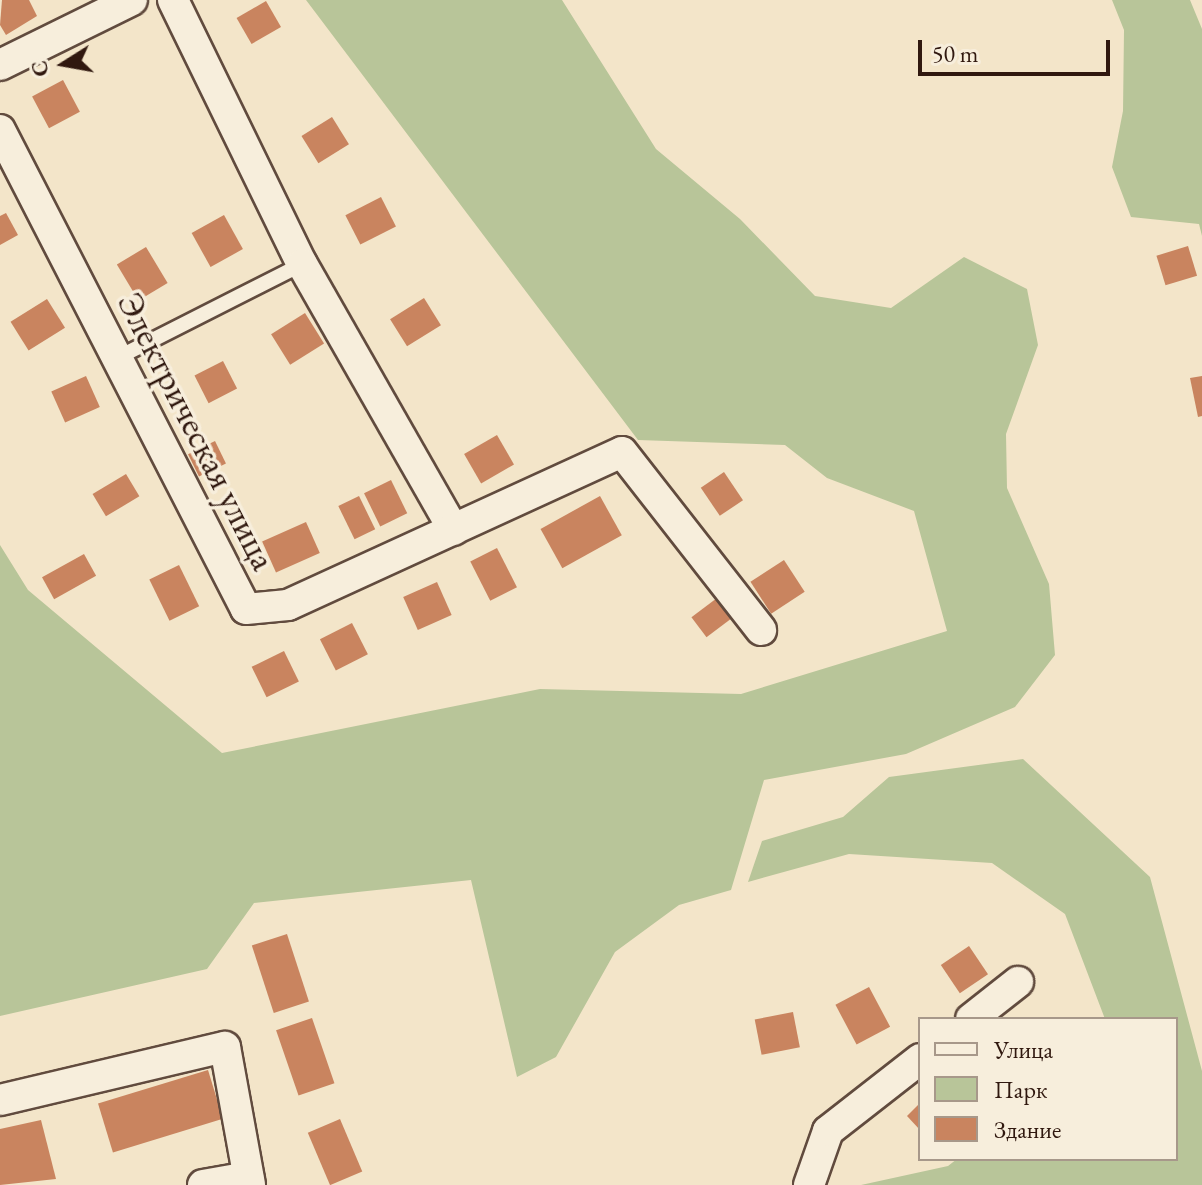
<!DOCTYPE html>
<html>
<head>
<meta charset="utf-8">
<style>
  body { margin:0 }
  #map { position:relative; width:1202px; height:1185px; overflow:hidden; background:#f3e5c9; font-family:"EB Garamond",serif }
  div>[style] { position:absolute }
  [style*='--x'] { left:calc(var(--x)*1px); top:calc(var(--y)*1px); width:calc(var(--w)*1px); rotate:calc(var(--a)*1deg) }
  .green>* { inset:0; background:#b8c599 }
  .building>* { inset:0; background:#c9845f; transform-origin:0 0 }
  .roads { filter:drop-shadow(2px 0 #614b3e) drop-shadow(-2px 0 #614b3e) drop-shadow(0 2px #614b3e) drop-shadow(0 -2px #614b3e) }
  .service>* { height:14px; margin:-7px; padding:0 7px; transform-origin:7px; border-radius:7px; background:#f7eedc }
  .minor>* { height:30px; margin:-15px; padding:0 15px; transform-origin:15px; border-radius:15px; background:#f7eedc }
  span { translate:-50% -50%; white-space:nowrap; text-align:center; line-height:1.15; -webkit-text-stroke:7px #f7eedc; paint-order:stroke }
  .street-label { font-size:36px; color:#30180f }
  .legend { position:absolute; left:918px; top:1017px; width:260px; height:144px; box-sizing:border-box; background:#f7eedc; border:2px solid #a7988a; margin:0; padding:10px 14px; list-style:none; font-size:24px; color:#30180f }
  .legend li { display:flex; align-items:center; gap:16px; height:40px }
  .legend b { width:40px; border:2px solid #a7988a }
  .north { position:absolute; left:24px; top:24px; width:80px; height:80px; -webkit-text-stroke:6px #f7eedc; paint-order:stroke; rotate:259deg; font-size:22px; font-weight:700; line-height:32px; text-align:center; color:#30180f }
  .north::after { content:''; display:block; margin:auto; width:28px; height:36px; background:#30180f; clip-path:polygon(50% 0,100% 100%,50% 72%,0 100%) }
  .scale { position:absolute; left:918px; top:40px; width:192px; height:36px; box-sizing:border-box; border:4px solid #30180f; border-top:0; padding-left:10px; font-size:24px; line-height:28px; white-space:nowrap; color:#30180f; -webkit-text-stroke:6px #f7eedc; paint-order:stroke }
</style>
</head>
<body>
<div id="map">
  <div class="green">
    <i style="clip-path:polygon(306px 0,562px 0,656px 149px,740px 219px,815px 296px,891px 308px,964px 257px,1027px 289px,1038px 345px,1006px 434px,1007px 488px,1049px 584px,1055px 655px,1015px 707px,906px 754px,764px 780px,731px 890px,679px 905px,615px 952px,556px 1057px,517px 1077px,471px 880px,254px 903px,207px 969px,0 1016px,0 545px,28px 590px,222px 753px,540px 689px,741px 694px,947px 631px,914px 511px,827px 478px,785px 445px,638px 440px)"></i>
    <i style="clip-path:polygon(1112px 0,1190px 0,1202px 29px,1202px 236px,1199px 224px,1131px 217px,1112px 167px,1123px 111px,1124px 30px)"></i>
    <i style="clip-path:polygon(1023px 759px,1150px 877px,1202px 1071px,1202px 1185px,861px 1185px,948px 1166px,957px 1159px,1176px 1159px,1176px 1019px,1105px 1019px,1065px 914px,992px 863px,849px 854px,748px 882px,762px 841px,843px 817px,889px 777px)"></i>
  </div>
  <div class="building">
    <i style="clip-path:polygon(2px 0,29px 0,37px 16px,6px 35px,0 25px)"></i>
    <i style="left:266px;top:1px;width:30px;height:34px;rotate:60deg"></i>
    <i style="left:63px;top:80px;width:36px;height:35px;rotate:62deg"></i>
    <i style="left:332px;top:117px;width:32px;height:36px;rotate:58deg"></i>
    <i style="left:381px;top:197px;width:33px;height:40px;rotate:63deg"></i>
    <i style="clip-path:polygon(6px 213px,18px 235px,0 245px,0 216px)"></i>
    <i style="left:224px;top:215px;width:39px;height:37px;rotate:61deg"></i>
    <i style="left:1188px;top:246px;width:31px;height:33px;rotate:73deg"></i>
    <i style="left:146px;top:247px;width:42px;height:34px;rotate:59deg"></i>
    <i style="left:424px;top:298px;width:32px;height:40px;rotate:58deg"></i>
    <i style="left:47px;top:299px;width:34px;height:43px;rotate:58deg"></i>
    <i style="left:305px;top:313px;width:36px;height:40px;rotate:58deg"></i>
    <i style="left:223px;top:361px;width:31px;height:32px;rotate:63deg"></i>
    <i style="left:86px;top:376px;width:34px;height:38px;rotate:66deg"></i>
    <i style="clip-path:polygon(1202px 376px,1202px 416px,1198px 417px,1190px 378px)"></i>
    <i style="left:497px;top:435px;width:34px;height:38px;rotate:60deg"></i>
    <i style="left:215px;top:441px;width:25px;height:30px;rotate:64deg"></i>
    <i style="left:724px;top:472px;width:34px;height:28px;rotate:56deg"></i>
    <i style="left:126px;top:474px;width:26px;height:39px;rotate:59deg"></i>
    <i style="left:391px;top:480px;width:37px;height:30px;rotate:64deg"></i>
    <i style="left:359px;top:496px;width:37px;height:23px;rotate:64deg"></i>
    <i style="left:600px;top:496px;width:45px;height:68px;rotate:61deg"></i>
    <i style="left:306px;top:522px;width:34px;height:48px;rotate:66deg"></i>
    <i style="left:497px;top:548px;width:44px;height:30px;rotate:63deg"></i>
    <i style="left:84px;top:554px;width:25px;height:48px;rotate:61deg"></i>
    <i style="left:784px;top:560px;width:38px;height:40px;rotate:57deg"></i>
    <i style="left:179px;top:565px;width:46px;height:33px;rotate:64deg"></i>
    <i style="left:437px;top:582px;width:36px;height:37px;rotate:66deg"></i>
    <i style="left:717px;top:598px;width:25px;height:32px;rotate:53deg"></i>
    <i style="left:352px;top:623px;width:35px;height:36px;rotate:63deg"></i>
    <i style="left:284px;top:651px;width:34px;height:36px;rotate:64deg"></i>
    <i style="left:287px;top:934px;width:71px;height:37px;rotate:72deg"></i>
    <i style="left:969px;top:946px;width:34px;height:34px;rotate:56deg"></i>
    <i style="left:869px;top:987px;width:45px;height:38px;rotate:62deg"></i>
    <i style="left:793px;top:1012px;width:36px;height:39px;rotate:79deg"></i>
    <i style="left:312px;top:1018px;width:69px;height:38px;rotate:71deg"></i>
    <i style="left:208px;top:1070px;width:51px;height:115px;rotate:73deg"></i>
    <i style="clip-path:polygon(920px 1103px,920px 1130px,907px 1116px)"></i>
    <i style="left:340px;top:1119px;width:57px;height:35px;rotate:67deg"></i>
    <i style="clip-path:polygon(41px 1120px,56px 1179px,0 1185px,0 1129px)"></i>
  </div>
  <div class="roads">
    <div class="service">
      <i style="--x:117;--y:358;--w:208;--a:-26.9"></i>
    </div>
    <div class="minor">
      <i style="--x:173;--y:0;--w:294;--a:64"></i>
      <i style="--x:302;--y:264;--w:306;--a:60.3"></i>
      <i style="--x:0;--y:65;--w:147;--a:-26.2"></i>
      <i style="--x:0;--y:130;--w:538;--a:62.82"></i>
      <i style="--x:246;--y:609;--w:42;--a:-5.4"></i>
      <i style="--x:288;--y:605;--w:367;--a:-24.6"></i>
      <i style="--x:622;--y:452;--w:226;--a:52"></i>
      <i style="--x:971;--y:1019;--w:60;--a:-38.2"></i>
      <i style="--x:0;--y:1100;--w:231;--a:-13.3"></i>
      <i style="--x:225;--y:1047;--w:140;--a:79.7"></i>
      <i style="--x:203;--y:1185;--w:46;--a:-10.1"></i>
      <i style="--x:809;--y:1185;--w:57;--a:-70.6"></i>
      <i style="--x:828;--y:1131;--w:117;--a:-38"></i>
    </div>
  </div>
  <div class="street-label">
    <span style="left:197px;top:431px;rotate:63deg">Электрическая улица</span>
  </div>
  <ul class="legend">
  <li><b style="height:10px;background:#f7eedc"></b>Улица</li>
  <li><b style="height:22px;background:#b8c599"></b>Парк</li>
  <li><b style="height:22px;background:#c9845f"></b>Здание</li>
  </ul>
  <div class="north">С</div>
  <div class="scale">50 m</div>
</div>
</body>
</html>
